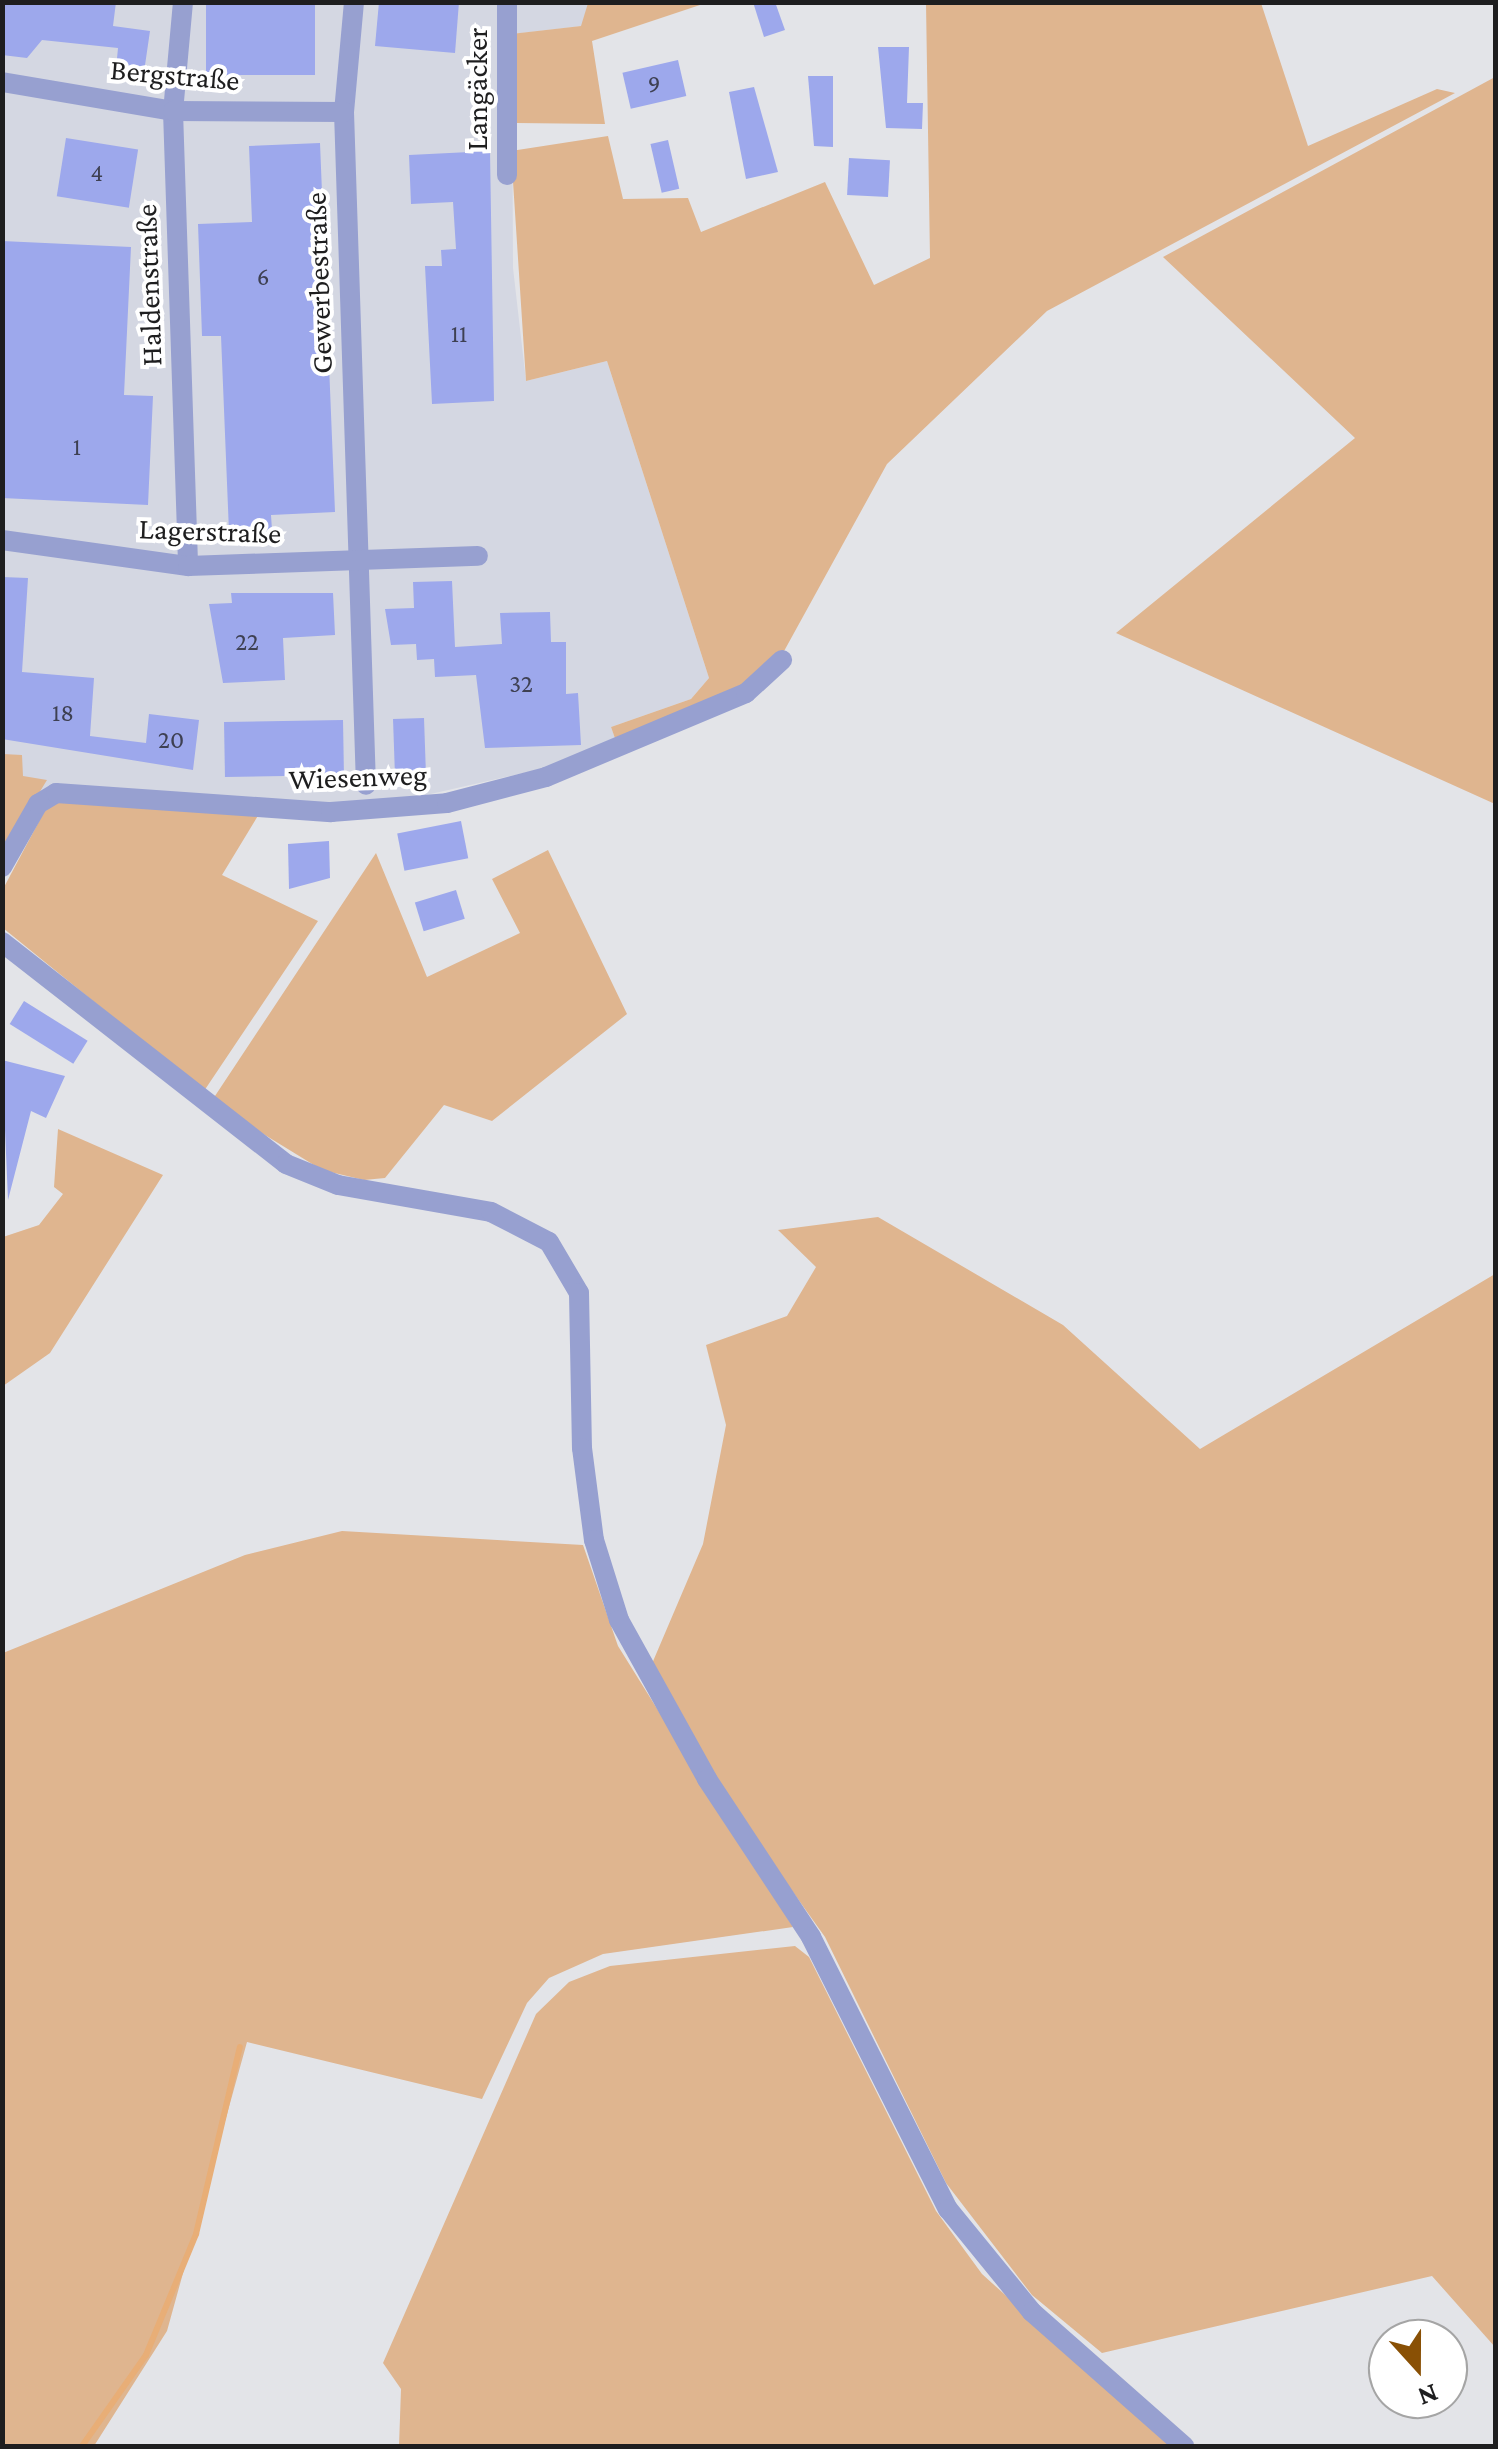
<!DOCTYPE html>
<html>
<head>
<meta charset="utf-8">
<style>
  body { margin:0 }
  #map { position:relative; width:1498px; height:2449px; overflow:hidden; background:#e3e4e8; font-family:"Crimson Pro",serif }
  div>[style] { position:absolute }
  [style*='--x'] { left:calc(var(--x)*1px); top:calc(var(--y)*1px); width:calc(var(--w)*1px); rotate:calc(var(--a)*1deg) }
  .built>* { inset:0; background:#d4d7e2 }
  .green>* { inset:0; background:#dfb58f }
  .stream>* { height:6px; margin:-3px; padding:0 3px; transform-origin:3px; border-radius:3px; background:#e8ae77 }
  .building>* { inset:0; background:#9da8ec; transform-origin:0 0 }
  .street>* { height:20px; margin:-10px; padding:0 10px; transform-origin:10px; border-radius:10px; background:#97a0d0 }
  span { translate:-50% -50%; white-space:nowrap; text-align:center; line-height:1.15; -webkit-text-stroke:8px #fff; paint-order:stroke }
  .number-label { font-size:25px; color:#3e4052 }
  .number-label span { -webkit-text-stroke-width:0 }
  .street-label { font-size:30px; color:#1e1e1f }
  .frame { position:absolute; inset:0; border:5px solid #1e1e1f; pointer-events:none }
  .north { position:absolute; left:1368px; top:2319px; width:100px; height:100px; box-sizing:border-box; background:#fff; border:2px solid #a5a5a5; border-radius:50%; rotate:159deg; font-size:28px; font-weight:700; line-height:40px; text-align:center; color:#1e1e1f }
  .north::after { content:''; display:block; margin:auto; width:35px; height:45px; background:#895005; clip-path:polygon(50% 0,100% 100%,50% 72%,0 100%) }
</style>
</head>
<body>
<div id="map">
  <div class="built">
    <i style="clip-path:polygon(3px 3px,588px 3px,582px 26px,512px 34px,513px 268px,526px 381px,607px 361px,709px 678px,691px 699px,611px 727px,617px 744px,576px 761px,382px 805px,3px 790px)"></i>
  </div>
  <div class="green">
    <i style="clip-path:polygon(588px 3px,706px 3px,592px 41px,605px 124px,517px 123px,511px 34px,581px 26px)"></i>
    <i style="clip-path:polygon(926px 3px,1261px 3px,1308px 146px,1437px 89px,1455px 93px,1047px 311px,887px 464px,783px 653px,746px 689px,617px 744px,611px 727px,691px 699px,709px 678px,607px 361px,526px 381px,511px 151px,608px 136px,623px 199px,688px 198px,701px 232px,825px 182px,874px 285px,930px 258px)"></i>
    <i style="clip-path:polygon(1495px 77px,1495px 804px,1116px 633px,1355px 438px,1163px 257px)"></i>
    <i style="clip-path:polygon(3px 754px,22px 755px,23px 776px,47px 780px,3px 852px)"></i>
    <i style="clip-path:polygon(62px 797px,259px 814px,222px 875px,318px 921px,204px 1091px,3px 928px,3px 889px,44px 812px)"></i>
    <i style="clip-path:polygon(548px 850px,627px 1014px,492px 1121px,444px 1105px,385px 1178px,364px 1180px,322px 1170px,211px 1102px,376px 853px,427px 977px,520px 933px,492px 879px)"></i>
    <i style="clip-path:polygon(58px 1129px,163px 1175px,50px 1353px,3px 1386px,3px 1237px,39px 1225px,63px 1194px,54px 1187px)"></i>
    <i style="clip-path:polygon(878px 1217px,1063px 1325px,1200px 1449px,1495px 1274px,1495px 2347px,1432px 2276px,1102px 2353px,1032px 2295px,946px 2183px,825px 1937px,736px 1812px,651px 1666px,703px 1544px,726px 1425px,706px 1345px,787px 1316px,816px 1267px,778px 1230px)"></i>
    <i style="clip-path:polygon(342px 1531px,583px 1545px,618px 1646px,793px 1927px,603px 1954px,549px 1978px,527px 2003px,482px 2099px,247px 2042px,167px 2331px,94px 2446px,3px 2446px,3px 1653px,245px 1555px)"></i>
    <i style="clip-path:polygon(795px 1946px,809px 1957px,936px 2211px,982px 2274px,1172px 2446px,399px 2446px,401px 2389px,383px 2363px,536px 2014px,569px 1982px,610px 1966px)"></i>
  </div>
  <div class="stream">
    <i style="--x:82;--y:2446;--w:111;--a:-54.9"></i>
    <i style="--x:146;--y:2355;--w:131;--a:-67.5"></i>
    <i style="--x:196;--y:2234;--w:192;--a:-76.8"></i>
  </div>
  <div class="building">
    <i style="clip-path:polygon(5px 2px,116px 2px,113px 26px,150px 31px,144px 72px,116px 69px,118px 48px,42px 40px,27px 58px,2px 55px)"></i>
    <i style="left:206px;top:2px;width:109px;height:73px"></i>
    <i style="clip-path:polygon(379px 2px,459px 2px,455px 53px,375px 46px)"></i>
    <i style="clip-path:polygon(753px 2px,775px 2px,785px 30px,764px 37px)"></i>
    <i style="clip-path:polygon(878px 47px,909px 47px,907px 103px,923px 103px,922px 129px,886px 128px)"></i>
    <i style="left:678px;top:60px;width:37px;height:57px;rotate:77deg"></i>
    <i style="clip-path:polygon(808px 76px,833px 76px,833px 147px,814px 146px)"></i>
    <i style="clip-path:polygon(754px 87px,778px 172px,746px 179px,729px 92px)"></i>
    <i style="left:66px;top:138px;width:73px;height:59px;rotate:9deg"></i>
    <i style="left:668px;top:140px;width:50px;height:18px;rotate:77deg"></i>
    <i style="clip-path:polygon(320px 143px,335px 512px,271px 515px,272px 530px,229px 532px,221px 336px,202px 336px,198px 224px,252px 222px,249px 146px)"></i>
    <i style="clip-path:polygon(490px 151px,494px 401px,432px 404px,425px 266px,442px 266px,441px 250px,456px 249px,453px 202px,411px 204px,409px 155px)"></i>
    <i style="left:849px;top:158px;width:41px;height:37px;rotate:3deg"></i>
    <i style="clip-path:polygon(2px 241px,131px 247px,124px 395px,153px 396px,148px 505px,2px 498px)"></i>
    <i style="clip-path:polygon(2px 577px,28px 578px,22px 672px,94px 678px,90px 736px,146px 743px,149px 714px,199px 720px,193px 770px,2px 739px)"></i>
    <i style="clip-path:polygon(452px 581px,455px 647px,502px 644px,500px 613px,550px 612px,551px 642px,566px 642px,566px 694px,578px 693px,581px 745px,485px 748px,476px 675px,435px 677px,434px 659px,417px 660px,416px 644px,391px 645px,385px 609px,414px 608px,413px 582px)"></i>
    <i style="clip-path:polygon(231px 593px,333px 593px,335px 635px,283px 638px,285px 680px,223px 683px,209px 604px,232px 603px)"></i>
    <i style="left:424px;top:718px;width:53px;height:31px;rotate:88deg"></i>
    <i style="left:343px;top:720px;width:55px;height:119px;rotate:89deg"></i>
    <i style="left:461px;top:821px;width:38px;height:65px;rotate:79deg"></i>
    <i style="clip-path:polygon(329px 841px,330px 878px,289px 889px,288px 844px)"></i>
    <i style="left:456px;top:890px;width:30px;height:43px;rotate:73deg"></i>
    <i style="left:24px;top:1001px;width:75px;height:27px;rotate:32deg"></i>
    <i style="clip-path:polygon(2px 1060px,65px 1076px,46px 1118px,31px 1111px,8px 1200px)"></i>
  </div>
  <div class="street">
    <i style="--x:183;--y:2;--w:109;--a:95.2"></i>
    <i style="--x:173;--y:111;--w:455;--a:88.1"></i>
    <i style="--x:354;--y:2;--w:110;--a:95.2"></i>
    <i style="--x:344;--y:112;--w:673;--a:88.13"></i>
    <i style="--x:507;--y:2;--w:173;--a:90"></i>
    <i style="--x:2;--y:82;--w:173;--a:9.6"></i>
    <i style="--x:173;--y:111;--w:171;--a:0.3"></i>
    <i style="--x:2;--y:540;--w:188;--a:8"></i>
    <i style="--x:188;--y:566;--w:290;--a:-2"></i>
    <i style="--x:2;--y:867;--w:73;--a:-60.3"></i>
    <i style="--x:38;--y:804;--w:21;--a:-31"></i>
    <i style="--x:56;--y:793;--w:276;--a:4"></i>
    <i style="--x:331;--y:812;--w:116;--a:-4.4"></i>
    <i style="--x:447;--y:803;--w:102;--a:-14.7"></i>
    <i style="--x:546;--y:777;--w:217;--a:-22.8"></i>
    <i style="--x:746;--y:693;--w:49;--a:-42.5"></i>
    <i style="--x:2;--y:942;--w:360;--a:38"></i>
    <i style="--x:286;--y:1164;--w:56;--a:22"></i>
    <i style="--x:338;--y:1185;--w:155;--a:10"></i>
    <i style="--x:491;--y:1212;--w:65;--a:27.3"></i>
    <i style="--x:549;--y:1242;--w:59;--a:59.5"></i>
    <i style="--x:579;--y:1293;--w:155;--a:88.9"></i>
    <i style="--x:582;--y:1448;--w:93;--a:82.6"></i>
    <i style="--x:594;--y:1540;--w:84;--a:72.6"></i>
    <i style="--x:619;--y:1620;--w:182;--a:61"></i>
    <i style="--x:707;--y:1779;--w:189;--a:56.6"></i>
    <i style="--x:811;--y:1937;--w:305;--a:63.3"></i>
    <i style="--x:948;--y:2209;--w:133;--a:50.8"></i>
    <i style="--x:1032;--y:2312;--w:203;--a:41.4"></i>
  </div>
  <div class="number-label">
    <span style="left:654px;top:84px">9</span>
    <span style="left:97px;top:173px">4</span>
    <span style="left:263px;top:277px">6</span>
    <span style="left:459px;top:334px">11</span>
    <span style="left:77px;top:447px">1</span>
    <span style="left:247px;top:642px">22</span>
    <span style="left:521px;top:684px">32</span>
    <span style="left:63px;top:713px">18</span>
    <span style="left:171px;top:740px">20</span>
  </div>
  <div class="street-label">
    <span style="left:175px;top:75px;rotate:5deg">Bergstraße</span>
    <span style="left:477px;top:89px;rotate:-90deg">Langäcker</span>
    <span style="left:319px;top:283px;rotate:-92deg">Gewerbestraße</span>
    <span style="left:149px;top:285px;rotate:-92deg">Haldenstraße</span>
    <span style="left:210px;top:531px;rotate:2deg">Lagerstraße</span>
    <span style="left:358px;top:777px;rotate:-2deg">Wiesenweg</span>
  </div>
  <div class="frame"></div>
  <div class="north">N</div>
</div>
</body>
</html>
